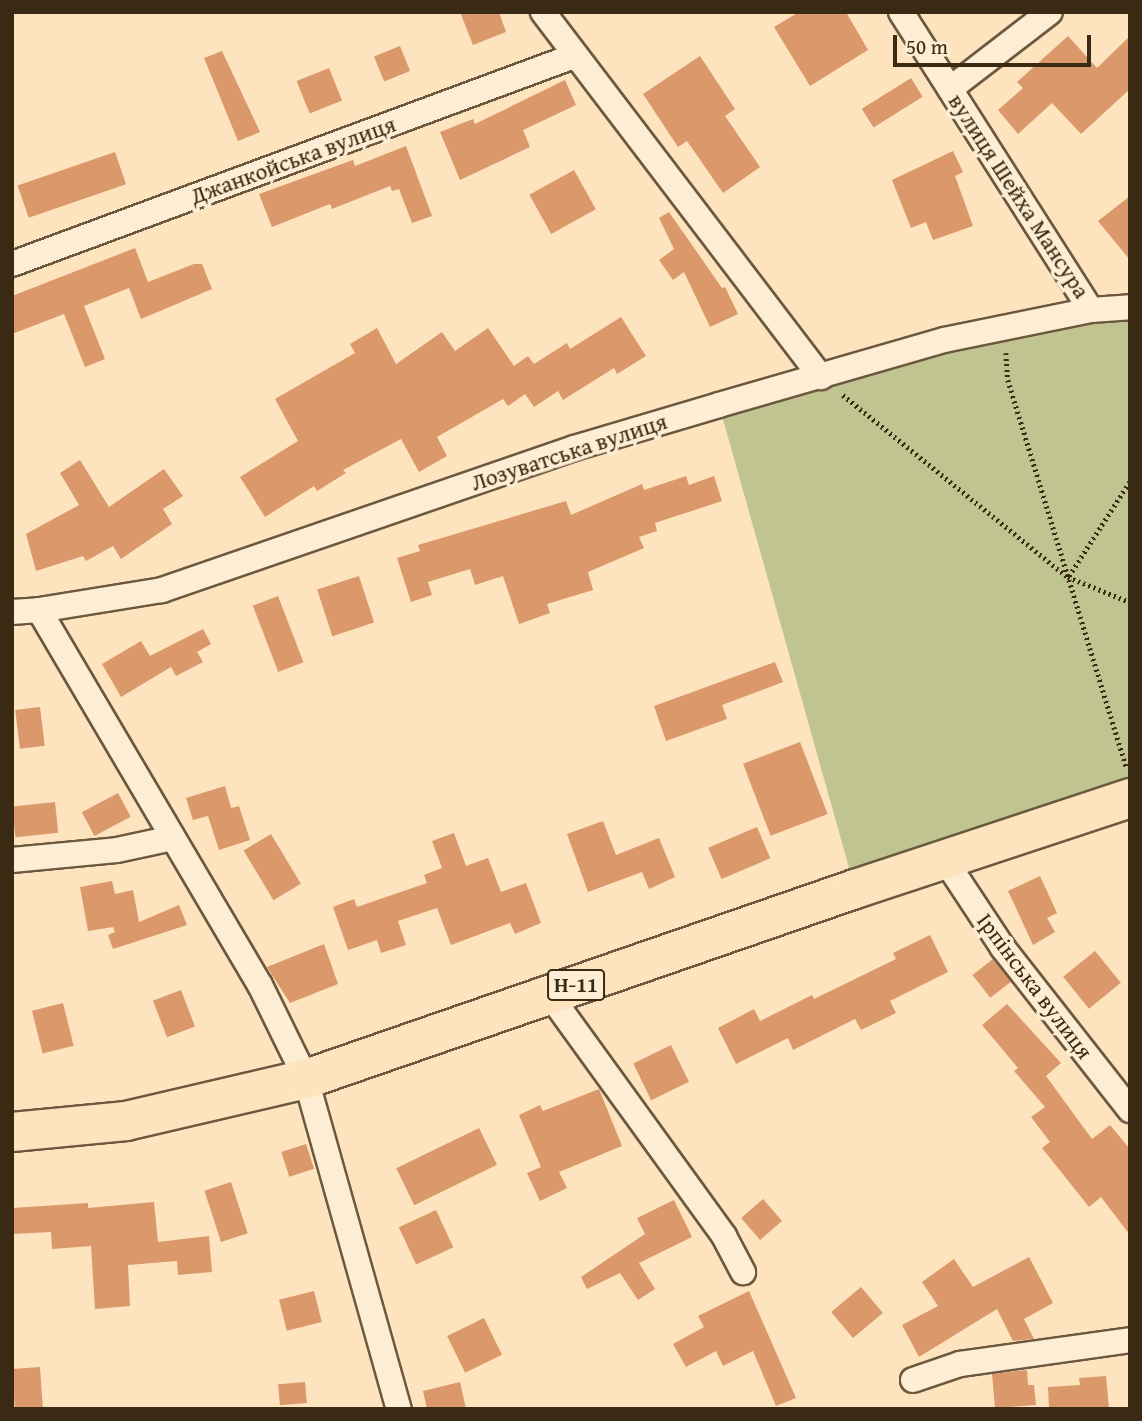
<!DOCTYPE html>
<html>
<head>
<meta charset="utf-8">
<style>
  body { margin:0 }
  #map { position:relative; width:1142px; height:1421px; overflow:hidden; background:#fde4bf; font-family:"Gentium Book Plus",serif }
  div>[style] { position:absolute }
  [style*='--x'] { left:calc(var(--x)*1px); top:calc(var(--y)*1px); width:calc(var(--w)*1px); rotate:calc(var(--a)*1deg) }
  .green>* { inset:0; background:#c0c491 }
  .building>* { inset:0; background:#da986b; transform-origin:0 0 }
  .path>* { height:4.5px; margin-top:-2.25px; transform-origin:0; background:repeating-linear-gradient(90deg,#3a2a14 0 2px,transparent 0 5.5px) }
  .roads { filter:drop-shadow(2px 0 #6b583f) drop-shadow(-2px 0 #6b583f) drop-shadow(0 2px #6b583f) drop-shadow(0 -2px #6b583f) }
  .street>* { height:24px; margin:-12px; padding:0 12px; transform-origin:12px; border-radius:12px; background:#feedd5 }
  .primary>* { height:38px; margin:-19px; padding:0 19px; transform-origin:19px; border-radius:19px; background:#fde4bf }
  span { translate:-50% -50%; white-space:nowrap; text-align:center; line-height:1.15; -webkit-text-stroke:7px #feedd5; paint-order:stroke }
  .shield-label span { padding:2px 5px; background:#feedd5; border:2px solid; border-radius:5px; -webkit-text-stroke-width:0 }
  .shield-label { font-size:21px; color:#3a2a14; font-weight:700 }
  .street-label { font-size:23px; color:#3a2a14 }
  .frame { position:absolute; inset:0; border:14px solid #3a2a14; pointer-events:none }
  .scale { position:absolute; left:893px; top:35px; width:198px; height:32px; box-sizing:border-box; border:4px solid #3a2a14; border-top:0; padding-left:9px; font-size:21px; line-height:24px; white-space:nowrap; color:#3a2a14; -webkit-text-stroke:5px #feedd5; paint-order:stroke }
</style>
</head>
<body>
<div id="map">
  <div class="green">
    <i style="clip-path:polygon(1130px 307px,1130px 798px,855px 889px,719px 405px)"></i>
  </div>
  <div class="building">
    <i style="clip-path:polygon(460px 12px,499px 12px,506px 32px,473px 45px)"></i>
    <i style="clip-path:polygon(799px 12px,846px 12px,868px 50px,810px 86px,774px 27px)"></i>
    <i style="clip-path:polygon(1068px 36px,1097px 68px,1130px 36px,1130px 89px,1081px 134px,1052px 103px,1018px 134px,998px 110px,1023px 88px,1017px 82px)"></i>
    <i style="left:400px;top:46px;width:27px;height:28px;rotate:68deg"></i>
    <i style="clip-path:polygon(222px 51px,260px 132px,238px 141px,204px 58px)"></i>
    <i style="clip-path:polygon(700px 56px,735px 109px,725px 116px,760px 167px,723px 193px,687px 141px,678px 147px,643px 94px)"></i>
    <i style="left:329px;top:68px;width:35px;height:35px;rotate:68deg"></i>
    <i style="left:911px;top:78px;width:22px;height:58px;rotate:58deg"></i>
    <i style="clip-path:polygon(565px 80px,576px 105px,523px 130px,530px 147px,460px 180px,440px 132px,473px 119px,475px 124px)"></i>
    <i style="clip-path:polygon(406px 146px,432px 216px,412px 223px,399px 189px,392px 191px,390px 186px,332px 209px,330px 204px,272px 227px,259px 194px,353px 160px,355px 166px)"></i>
    <i style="clip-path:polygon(953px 151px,963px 172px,955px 176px,973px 226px,933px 240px,926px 222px,911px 228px,892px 180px)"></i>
    <i style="left:115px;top:152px;width:34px;height:103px;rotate:71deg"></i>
    <i style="left:574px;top:170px;width:45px;height:51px;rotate:61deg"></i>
    <i style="clip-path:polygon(1130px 196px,1130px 260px,1098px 221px)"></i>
    <i style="clip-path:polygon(669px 212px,722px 288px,725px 287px,738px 314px,710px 327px,684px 272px,673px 280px,659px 260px,674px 249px,659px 218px)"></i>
    <i style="clip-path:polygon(135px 248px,148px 282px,194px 264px,202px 264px,212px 289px,141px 319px,129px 288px,84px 306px,105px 359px,85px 367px,64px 314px,12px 334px,12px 296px)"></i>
    <i style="clip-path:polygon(621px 317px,646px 356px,617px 374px,614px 368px,563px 400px,558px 391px,534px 407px,525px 394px,508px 406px,503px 399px,437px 437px,447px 456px,419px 472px,401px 439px,343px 470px,346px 473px,317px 491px,314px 486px,265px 517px,240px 477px,298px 441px,275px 399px,355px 353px,350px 344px,377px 328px,396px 364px,442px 332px,455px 351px,488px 328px,514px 366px,528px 356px,534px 364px,567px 343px,570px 349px)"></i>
    <i style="clip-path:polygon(80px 460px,109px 507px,164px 469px,183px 496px,163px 509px,172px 524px,121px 559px,113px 546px,86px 561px,83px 556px,36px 571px,26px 534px,79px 505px,60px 473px)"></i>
    <i style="clip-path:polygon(686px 476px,689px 485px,714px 476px,722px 501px,655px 523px,657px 531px,639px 537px,644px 548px,588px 572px,593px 590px,547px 604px,550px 613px,519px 624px,503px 576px,475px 585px,470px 569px,428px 582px,432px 595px,411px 602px,397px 558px,420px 551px,418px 545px,566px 501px,571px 515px,642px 484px,644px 490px)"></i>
    <i style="left:359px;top:576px;width:49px;height:44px;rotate:72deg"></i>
    <i style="left:278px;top:596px;width:71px;height:27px;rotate:69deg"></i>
    <i style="clip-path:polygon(203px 629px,211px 644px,197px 652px,203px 662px,176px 676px,171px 667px,121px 697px,102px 664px,141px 641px,150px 656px)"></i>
    <i style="clip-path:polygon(775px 662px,783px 682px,722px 705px,727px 719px,666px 741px,654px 706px)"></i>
    <i style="left:40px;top:707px;width:39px;height:25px;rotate:83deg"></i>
    <i style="left:800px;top:742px;width:77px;height:61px;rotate:69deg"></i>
    <i style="clip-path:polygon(225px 786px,231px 808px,239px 806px,250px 840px,219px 850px,208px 816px,193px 820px,186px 798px)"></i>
    <i style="left:118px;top:793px;width:27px;height:41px;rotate:62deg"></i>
    <i style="left:55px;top:802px;width:31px;height:43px;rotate:84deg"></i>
    <i style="clip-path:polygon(603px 821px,616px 855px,659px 838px,675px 877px,649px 889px,642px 872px,588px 892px,567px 834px)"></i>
    <i style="left:757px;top:827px;width:34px;height:53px;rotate:67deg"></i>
    <i style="clip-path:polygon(454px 833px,466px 866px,488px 858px,501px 892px,526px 883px,541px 923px,515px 934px,510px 923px,451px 945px,437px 908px,398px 921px,406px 945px,381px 953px,377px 940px,348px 950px,333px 907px,354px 899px,357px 907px,427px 883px,424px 875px,442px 868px,432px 841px)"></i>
    <i style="left:271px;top:834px;width:58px;height:32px;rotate:59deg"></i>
    <i style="clip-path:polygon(1040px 876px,1057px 913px,1047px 918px,1055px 932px,1033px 945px,1008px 891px)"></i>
    <i style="clip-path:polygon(112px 881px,115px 894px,133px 890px,139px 922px,179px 905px,187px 925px,113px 949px,108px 935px,115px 932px,113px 927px,88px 931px,80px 887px)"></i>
    <i style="clip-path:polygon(930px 935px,948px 972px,890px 1001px,896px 1013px,861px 1030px,855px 1019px,793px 1050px,788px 1038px,736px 1064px,718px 1028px,754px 1009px,760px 1021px,812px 995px,814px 999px,896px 959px,893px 953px)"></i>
    <i style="clip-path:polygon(324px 944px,338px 984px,290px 1003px,267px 967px)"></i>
    <i style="left:1095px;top:951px;width:41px;height:41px;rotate:51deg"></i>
    <i style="left:993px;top:959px;width:29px;height:26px;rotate:52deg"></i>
    <i style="left:181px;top:990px;width:39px;height:30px;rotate:69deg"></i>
    <i style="left:63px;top:1003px;width:44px;height:32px;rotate:76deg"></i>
    <i style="clip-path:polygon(1007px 1004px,1061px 1063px,1046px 1076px,1092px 1139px,1110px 1125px,1130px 1149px,1130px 1235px,1101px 1197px,1089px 1207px,1042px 1148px,1050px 1142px,1031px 1117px,1045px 1107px,1014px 1071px,1018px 1068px,982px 1025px)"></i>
    <i style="left:671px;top:1045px;width:41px;height:42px;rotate:64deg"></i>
    <i style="clip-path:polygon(599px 1089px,622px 1146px,559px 1172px,567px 1188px,540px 1201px,527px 1173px,541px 1167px,519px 1115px,540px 1105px,543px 1111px)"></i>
    <i style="left:479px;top:1128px;width:41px;height:92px;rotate:64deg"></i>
    <i style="left:306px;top:1144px;width:26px;height:26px;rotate:72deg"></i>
    <i style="left:231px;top:1182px;width:54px;height:28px;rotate:72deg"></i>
    <i style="left:763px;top:1199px;width:29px;height:29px;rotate:49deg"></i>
    <i style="clip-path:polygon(674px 1200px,692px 1237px,639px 1263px,655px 1289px,638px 1300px,620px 1273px,587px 1289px,581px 1277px,645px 1234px,637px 1218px)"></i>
    <i style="clip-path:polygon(154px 1202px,158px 1242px,209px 1236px,212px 1272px,178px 1275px,177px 1261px,128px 1265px,130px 1306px,95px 1309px,91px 1246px,52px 1249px,51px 1232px,12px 1234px,12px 1208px,88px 1203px,88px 1208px)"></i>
    <i style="left:436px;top:1210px;width:41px;height:41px;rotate:65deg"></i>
    <i style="clip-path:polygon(1029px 1257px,1053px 1303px,1024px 1319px,1034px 1339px,1013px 1341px,997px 1309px,919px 1357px,902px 1325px,938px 1306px,922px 1282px,954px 1259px,973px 1287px)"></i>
    <i style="left:861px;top:1287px;width:34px;height:39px;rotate:50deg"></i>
    <i style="left:314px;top:1291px;width:32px;height:36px;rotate:76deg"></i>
    <i style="clip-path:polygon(749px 1291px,796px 1398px,776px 1406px,753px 1351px,723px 1366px,716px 1351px,686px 1367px,673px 1344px,704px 1327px,698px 1316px)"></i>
    <i style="left:484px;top:1318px;width:41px;height:41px;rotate:64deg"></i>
    <i style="left:40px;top:1367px;width:42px;height:28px;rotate:86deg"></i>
    <i style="clip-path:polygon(1027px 1370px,1028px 1385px,1034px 1385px,1036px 1405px,995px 1408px,992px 1374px)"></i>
    <i style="clip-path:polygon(1106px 1376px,1109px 1409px,1049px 1409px,1048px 1387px,1080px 1385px,1079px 1378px)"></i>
    <i style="left:305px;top:1382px;width:21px;height:27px;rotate:85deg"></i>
    <i style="clip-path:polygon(460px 1382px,466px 1409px,427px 1409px,423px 1391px)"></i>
  </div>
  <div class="path">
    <i style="--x:1006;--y:353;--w:27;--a:86"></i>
    <i style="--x:1008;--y:380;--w:405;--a:73"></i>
    <i style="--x:843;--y:395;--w:289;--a:39"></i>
    <i style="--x:1068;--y:577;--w:67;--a:22"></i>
    <i style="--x:1069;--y:576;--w:113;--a:-57.3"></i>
  </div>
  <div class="roads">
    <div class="street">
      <i style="--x:543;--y:12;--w:459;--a:52.7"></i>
      <i style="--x:901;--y:12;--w:353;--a:57.5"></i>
      <i style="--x:950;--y:89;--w:126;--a:-37.6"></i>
      <i style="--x:12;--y:264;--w:599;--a:-20.31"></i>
      <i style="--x:39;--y:610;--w:435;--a:59.5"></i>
      <i style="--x:260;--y:985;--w:105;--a:63.9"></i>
      <i style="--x:306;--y:1079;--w:343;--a:74.3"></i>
      <i style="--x:12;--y:612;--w:27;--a:-4"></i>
      <i style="--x:39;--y:610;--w:125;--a:-9.2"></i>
      <i style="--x:162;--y:590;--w:436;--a:-19"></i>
      <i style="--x:574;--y:448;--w:151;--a:-16.5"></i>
      <i style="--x:719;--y:405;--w:234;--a:-16.1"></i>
      <i style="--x:944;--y:340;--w:150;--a:-11.5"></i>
      <i style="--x:1091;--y:310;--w:39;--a:-4"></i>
      <i style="--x:12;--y:860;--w:105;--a:-5.4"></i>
      <i style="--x:117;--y:850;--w:57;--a:-12.1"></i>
      <i style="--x:945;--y:860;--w:105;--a:56.6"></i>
      <i style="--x:1003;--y:948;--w:206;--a:51.9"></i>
      <i style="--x:549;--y:994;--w:299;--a:54.1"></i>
      <i style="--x:724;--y:1236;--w:41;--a:62.2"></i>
      <i style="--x:913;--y:1380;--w:50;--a:-18.8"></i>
      <i style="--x:960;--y:1364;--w:172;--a:-8"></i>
    </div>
    <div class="primary">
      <i style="--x:12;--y:1132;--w:115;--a:-5.5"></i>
      <i style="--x:126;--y:1121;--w:185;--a:-13.1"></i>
      <i style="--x:306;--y:1079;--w:581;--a:-19.09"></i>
      <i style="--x:855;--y:889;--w:290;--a:-18.3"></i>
    </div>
  </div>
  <div class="shield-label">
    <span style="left:576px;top:985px">Н-11</span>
  </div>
  <div class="street-label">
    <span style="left:293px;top:160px;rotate:-20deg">Джанкойська вулиця</span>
    <span style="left:1019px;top:196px;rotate:57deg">вулиця Шейха Мансура</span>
    <span style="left:569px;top:452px;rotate:-18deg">Лозуватська вулиця</span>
    <span style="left:1035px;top:986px;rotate:53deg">Ірпінська вулиця</span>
  </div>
  <div class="frame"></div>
  <div class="scale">50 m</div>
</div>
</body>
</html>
